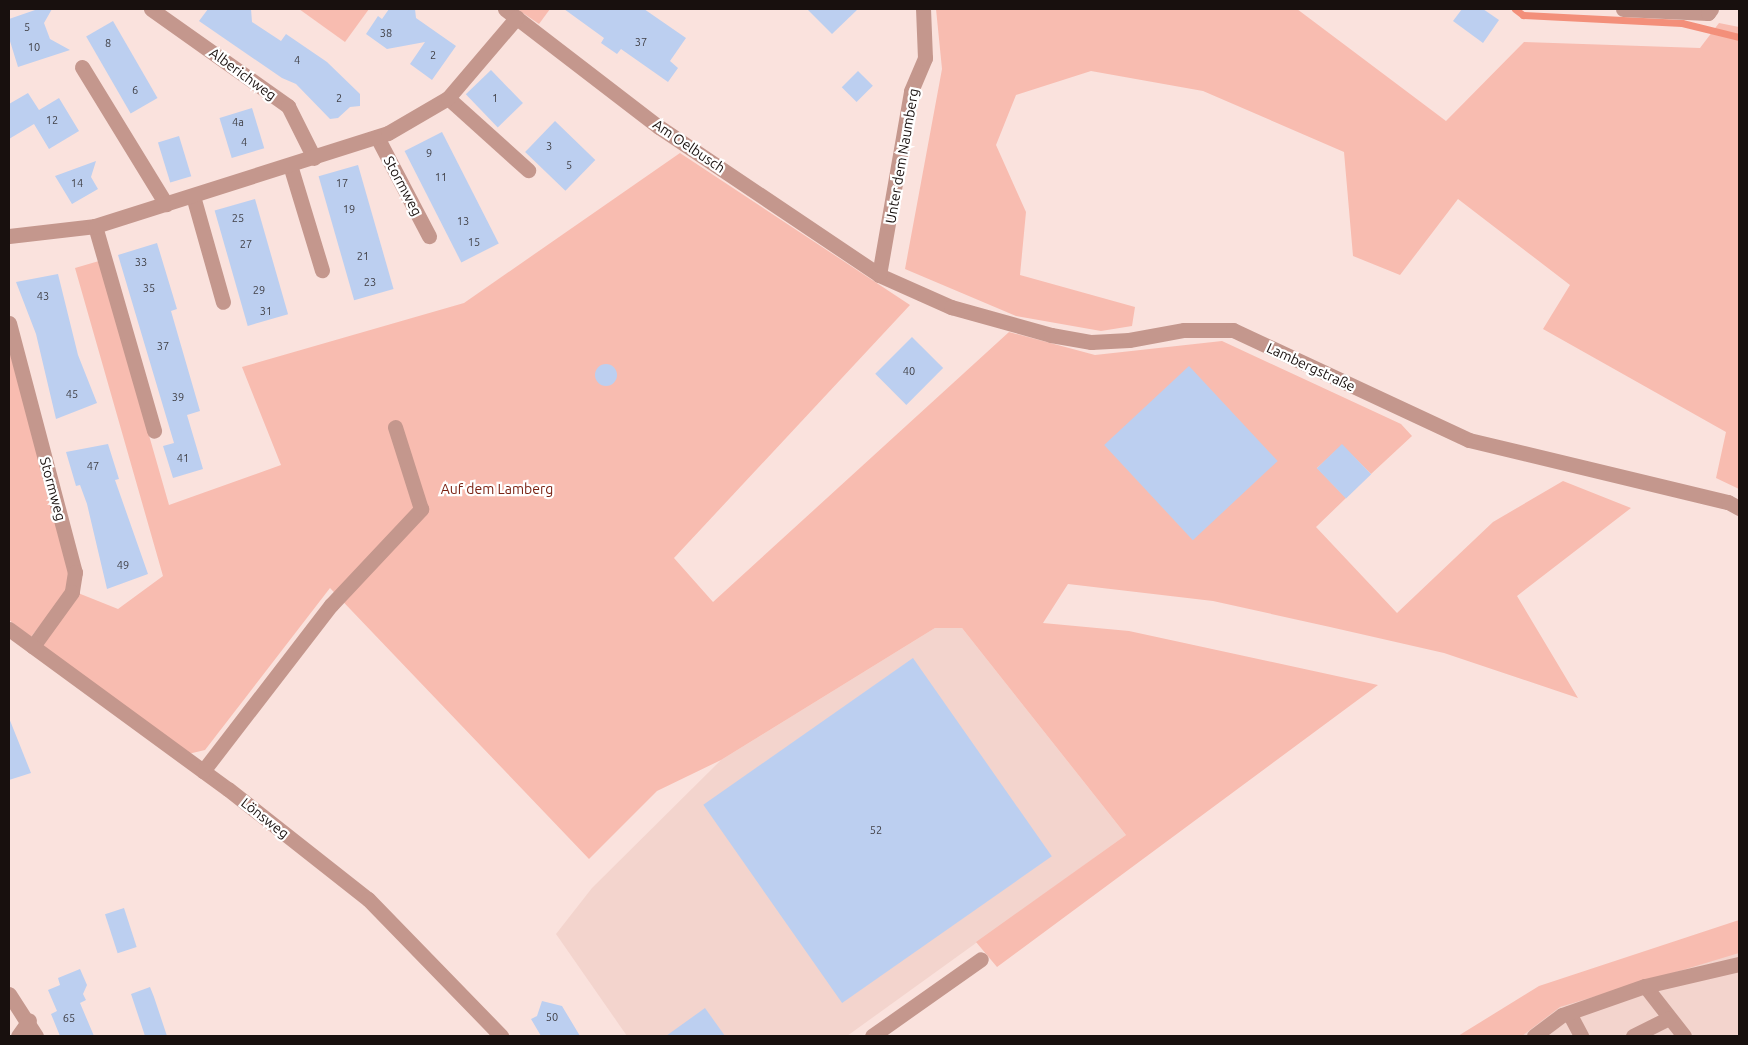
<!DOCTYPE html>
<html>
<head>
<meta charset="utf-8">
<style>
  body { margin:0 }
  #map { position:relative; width:1748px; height:1045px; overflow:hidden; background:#fae2dd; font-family:Ubuntu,sans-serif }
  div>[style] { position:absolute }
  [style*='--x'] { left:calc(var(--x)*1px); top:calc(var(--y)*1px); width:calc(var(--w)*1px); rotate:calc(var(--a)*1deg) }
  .built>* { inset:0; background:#f3d4cd }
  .green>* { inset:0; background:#f8bcb0 }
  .stream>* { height:7px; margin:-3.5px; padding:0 3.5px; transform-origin:3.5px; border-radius:3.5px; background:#f38f7a }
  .building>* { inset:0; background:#bccff0; transform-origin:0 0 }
  .round { border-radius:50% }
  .minor>* { height:15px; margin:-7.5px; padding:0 7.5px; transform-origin:7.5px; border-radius:7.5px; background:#c4978d }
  span { translate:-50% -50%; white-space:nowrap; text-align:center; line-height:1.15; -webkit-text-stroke:4.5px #fff; paint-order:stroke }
  .number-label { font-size:11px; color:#414046 }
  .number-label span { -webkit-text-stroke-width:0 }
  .street-label { font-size:14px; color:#18100e }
  .park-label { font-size:14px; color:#7a2213 }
  .frame { position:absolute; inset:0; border:10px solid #18100e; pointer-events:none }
</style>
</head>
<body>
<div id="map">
  <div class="built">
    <i style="clip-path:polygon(935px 628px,962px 628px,1126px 835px,847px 1036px,627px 1036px,556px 934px,592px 888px,721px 760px)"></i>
    <i style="clip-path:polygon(1739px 935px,1739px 1036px,1488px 1036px)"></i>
  </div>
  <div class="green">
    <i style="clip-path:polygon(299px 9px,369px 9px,345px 42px)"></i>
    <i style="clip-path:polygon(517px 9px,550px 9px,539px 24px)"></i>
    <i style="clip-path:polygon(936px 9px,1297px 9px,1446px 121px,1524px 42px,1700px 48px,1719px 23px,1739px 27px,1739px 489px,1716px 478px,1726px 432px,1543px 329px,1570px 285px,1458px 199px,1400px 275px,1353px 256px,1344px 152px,1203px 91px,1091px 71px,1016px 95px,996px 145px,1026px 212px,1020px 275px,1135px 307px,1132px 326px,1101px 331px,1016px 316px,905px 269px,942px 69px)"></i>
    <i style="clip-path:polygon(680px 153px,910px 305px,674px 558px,713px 602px,1009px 332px,1095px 355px,1222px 341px,1401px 424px,1412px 436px,1371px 474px,1342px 445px,1317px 468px,1346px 498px,1316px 527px,1397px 613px,1493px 522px,1563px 481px,1631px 508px,1517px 596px,1578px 698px,1444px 653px,1330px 627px,1213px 601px,1068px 584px,1043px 623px,1129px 631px,1378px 685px,997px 967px,976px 942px,1126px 835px,962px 628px,935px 628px,721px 760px,657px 791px,589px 859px,330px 588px,205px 750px,188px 754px,40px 644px,78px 593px,118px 609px,163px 576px,75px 268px,99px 261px,169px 505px,281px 465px,242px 367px,464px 303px)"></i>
    <i style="clip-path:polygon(9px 349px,69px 571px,66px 592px,31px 637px,9px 620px)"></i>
    <i style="clip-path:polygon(1739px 920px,1739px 953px,1560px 1007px,1522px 1036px,1458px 1036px,1539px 986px)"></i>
  </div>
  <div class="stream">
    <i style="--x:1515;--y:9;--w:10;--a:37"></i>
    <i style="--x:1523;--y:15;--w:159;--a:2.9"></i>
    <i style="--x:1682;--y:23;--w:59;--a:13.8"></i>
  </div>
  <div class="building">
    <i style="clip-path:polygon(38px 9px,52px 9px,44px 23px,50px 39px,70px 50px,18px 67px,9px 38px,9px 19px)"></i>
    <i style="clip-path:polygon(208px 9px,251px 9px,252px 22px,281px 41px,286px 34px,327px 62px,360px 94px,360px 106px,350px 107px,338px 118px,330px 119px,296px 84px,282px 78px,199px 21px)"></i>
    <i style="clip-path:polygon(389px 9px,415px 9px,416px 18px,456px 46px,432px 80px,410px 64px,425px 42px,387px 49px,366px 34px,378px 16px,382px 19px)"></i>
    <i style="clip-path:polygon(564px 9px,644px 9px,686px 38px,670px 61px,678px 68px,668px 82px,621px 49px,617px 54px,601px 43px,604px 38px)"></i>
    <i style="clip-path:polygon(807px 9px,858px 9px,832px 34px)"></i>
    <i style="clip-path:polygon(1462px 9px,1483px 9px,1499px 20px,1483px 43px,1453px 21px)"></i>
    <i style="left:113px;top:21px;width:89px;height:31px;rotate:60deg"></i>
    <i style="left:491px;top:70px;width:46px;height:35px;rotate:46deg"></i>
    <i style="left:858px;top:71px;width:21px;height:23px;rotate:45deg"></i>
    <i style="clip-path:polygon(28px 93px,39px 110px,59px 98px,79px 131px,49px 149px,34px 124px,9px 139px,9px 104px)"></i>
    <i style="left:252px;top:108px;width:42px;height:34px;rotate:73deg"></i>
    <i style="left:555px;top:121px;width:56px;height:43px;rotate:44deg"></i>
    <i style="left:442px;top:132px;width:125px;height:42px;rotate:63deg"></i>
    <i style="left:179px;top:136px;width:42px;height:22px;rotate:73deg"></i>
    <i style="clip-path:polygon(96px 161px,91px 177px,98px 189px,72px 204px,55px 176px)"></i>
    <i style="left:358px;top:165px;width:129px;height:41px;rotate:74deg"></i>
    <i style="left:255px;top:199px;width:120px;height:42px;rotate:74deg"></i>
    <i style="clip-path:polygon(157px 243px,177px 309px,171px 311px,200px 411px,187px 415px,203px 469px,173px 478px,163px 446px,174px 443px,118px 255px)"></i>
    <i style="clip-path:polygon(58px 274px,78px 355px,97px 403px,56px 419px,36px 334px,16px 282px)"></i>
    <i style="left:912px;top:337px;width:44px;height:52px;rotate:45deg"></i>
    <i class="round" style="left:595px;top:364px;width:22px;height:22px"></i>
    <i style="left:1189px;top:366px;width:130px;height:116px;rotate:47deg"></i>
    <i style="clip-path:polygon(108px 444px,119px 479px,115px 480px,148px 574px,107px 589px,87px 504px,80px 485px,76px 486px,66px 452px)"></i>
    <i style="left:1342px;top:444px;width:42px;height:35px;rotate:46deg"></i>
    <i style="left:913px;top:658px;width:242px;height:256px;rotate:55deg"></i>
    <i style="clip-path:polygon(9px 718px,31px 773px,9px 780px)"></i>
    <i style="left:124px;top:908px;width:41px;height:20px;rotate:72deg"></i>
    <i style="clip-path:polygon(80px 969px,87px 985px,83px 994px,86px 1000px,80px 1003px,94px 1036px,60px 1036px,51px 1014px,57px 1011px,48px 990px,60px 985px,58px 978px)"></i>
    <i style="clip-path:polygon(150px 987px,154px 997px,167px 1036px,145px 1036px,131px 994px)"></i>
    <i style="clip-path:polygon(542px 1001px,562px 1006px,580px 1036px,541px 1036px,531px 1019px,537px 1016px)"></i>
    <i style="clip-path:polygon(705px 1008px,725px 1036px,666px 1036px)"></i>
  </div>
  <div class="minor">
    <i style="--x:151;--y:9;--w:168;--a:35.3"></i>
    <i style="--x:288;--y:106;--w:58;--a:63.4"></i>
    <i style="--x:505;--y:9;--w:194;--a:37.5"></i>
    <i style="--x:659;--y:127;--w:265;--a:33.9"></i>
    <i style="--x:879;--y:275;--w:79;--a:24"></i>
    <i style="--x:951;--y:307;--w:104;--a:15.6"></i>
    <i style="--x:1051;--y:335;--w:41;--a:9.9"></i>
    <i style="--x:1091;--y:342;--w:38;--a:-3"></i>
    <i style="--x:1129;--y:340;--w:56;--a:-10.3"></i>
    <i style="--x:1184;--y:330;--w:49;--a:0"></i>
    <i style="--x:1233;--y:330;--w:260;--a:25"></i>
    <i style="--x:1469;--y:440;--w:266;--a:13.5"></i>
    <i style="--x:1728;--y:502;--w:13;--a:29"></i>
    <i style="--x:1623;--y:9;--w:85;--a:2.7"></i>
    <i style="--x:1708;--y:13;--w:5;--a:-53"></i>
    <i style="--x:82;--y:67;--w:161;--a:58.5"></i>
    <i style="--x:448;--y:98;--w:108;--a:42"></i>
    <i style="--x:377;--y:137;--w:112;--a:62.3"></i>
    <i style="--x:290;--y:165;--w:110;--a:73.1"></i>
    <i style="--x:193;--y:196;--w:110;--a:74.2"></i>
    <i style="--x:95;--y:226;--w:213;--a:73.9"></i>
    <i style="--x:9;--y:236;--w:87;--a:-6.6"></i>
    <i style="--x:95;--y:226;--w:307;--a:-17.6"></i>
    <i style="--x:388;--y:133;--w:69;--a:-30.3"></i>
    <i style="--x:448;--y:98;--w:106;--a:-49.6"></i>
    <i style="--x:879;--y:275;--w:187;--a:-80.1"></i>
    <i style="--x:911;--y:91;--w:36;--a:-67"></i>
    <i style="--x:925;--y:58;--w:49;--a:-92.3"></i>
    <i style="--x:9;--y:323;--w:258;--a:75.2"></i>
    <i style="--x:75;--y:572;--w:20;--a:99"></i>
    <i style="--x:72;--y:592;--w:67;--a:125.8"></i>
    <i style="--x:9;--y:629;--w:271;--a:36.2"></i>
    <i style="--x:228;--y:789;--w:178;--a:38.2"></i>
    <i style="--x:368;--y:899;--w:191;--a:45.8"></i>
    <i style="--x:203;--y:771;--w:210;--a:-52.4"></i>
    <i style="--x:331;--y:605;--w:132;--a:-46.8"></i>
    <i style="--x:421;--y:509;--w:86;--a:-107.6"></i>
    <i style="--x:1645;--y:986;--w:63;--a:52"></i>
    <i style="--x:9;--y:994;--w:50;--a:57.3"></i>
    <i style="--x:1569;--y:1013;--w:26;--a:62"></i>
    <i style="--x:18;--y:1036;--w:19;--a:-55"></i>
    <i style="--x:872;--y:1036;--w:133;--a:-35.2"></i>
    <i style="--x:1534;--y:1036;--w:35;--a:-37"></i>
    <i style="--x:1562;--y:1015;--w:88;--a:-19.3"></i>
    <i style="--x:1645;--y:986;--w:97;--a:-13.2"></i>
    <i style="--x:1633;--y:1036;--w:40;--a:-26.6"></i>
  </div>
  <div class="number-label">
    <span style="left:27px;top:27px">5</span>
    <span style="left:386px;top:33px">38</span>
    <span style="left:641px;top:42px">37</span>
    <span style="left:108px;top:43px">8</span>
    <span style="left:34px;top:47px">10</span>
    <span style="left:433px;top:55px">2</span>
    <span style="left:297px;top:60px">4</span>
    <span style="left:135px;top:90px">6</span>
    <span style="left:339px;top:98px">2</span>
    <span style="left:495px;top:98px">1</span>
    <span style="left:52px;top:120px">12</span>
    <span style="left:238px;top:122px">4a</span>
    <span style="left:244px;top:142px">4</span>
    <span style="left:549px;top:146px">3</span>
    <span style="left:429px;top:153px">9</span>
    <span style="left:569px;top:165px">5</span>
    <span style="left:441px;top:177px">11</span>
    <span style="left:77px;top:183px">14</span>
    <span style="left:342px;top:183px">17</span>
    <span style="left:349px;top:209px">19</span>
    <span style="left:238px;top:218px">25</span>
    <span style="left:463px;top:221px">13</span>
    <span style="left:474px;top:242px">15</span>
    <span style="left:246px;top:244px">27</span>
    <span style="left:363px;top:256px">21</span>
    <span style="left:141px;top:262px">33</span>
    <span style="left:370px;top:282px">23</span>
    <span style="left:149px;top:288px">35</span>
    <span style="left:259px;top:290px">29</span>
    <span style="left:43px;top:296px">43</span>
    <span style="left:266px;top:311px">31</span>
    <span style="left:163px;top:346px">37</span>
    <span style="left:909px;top:371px">40</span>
    <span style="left:72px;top:394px">45</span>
    <span style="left:178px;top:397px">39</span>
    <span style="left:183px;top:458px">41</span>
    <span style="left:93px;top:466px">47</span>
    <span style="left:123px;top:565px">49</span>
    <span style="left:876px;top:830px">52</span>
    <span style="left:552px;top:1017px">50</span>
    <span style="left:69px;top:1018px">65</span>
  </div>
  <div class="street-label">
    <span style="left:243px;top:74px;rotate:36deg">Alberichweg</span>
    <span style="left:689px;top:146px;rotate:34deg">Am Oelbusch</span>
    <span style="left:902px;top:156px;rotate:-80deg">Unter dem Naumberg</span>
    <span style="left:403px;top:186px;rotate:62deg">Stormweg</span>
    <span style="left:1311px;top:367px;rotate:25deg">Lambergstraße</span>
    <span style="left:53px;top:489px;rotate:75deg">Stormweg</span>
    <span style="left:265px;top:818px;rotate:38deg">Lönsweg</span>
  </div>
  <div class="park-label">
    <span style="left:497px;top:489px">Auf dem Lamberg</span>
  </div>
  <div class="frame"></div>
</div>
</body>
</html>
